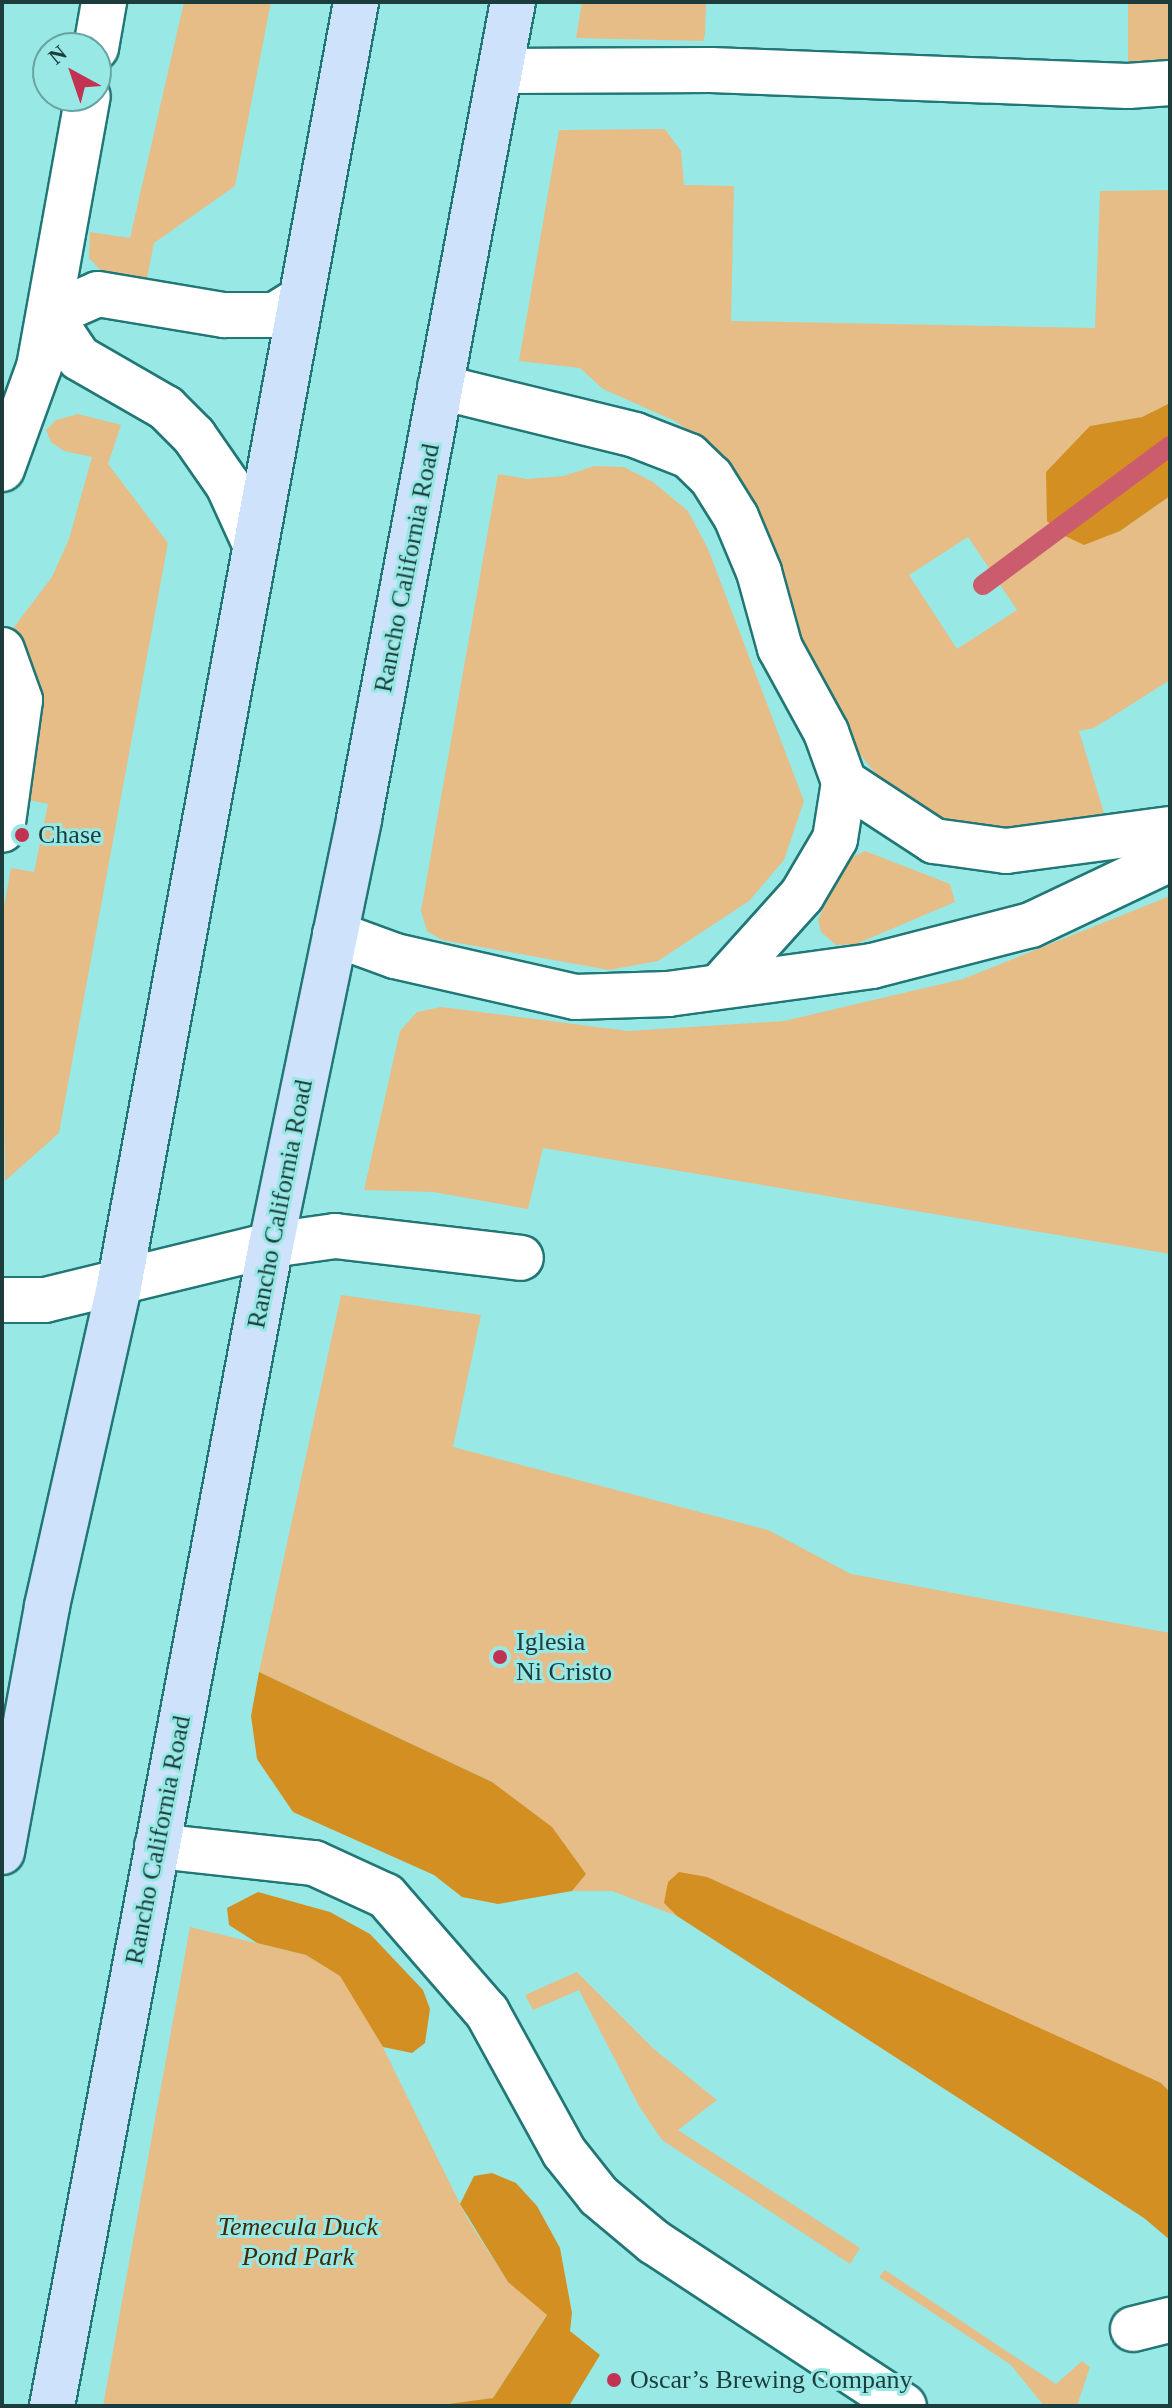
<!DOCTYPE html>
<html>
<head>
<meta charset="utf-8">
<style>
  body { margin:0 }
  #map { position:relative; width:1172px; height:2408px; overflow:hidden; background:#98e9e6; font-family:"Times New Roman",serif }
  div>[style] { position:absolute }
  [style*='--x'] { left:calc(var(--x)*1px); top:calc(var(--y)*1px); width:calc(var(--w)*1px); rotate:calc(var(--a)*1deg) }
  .green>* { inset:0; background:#e6bc87; transform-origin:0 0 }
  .forest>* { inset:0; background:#d38f21 }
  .stream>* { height:20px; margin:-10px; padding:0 10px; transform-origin:10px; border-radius:10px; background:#cb5c6d }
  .roads { filter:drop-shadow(2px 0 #217775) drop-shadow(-2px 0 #217775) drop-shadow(0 2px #217775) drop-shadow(0 -2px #217775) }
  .minor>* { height:44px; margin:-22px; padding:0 22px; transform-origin:22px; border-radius:22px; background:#fff }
  .major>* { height:44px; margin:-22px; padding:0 22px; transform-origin:22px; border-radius:22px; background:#cee3fb }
  .dots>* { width:22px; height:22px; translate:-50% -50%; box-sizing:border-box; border:4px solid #98e9e6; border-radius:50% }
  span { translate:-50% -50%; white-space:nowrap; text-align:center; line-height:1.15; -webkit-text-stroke:6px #98e9e6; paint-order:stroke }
  .street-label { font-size:26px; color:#1c3d3c }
  .poi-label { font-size:26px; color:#1c3d3c }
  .left { translate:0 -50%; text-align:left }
  .park-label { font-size:26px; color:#432800; font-style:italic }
  .frame { position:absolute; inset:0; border:4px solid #1c3d3c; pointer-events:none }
  .north { position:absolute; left:32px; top:32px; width:80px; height:80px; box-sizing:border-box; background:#98e9e6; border:2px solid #66a4a2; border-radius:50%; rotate:320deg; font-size:22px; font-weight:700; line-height:32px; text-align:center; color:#1c3d3c }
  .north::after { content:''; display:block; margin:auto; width:28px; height:36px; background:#c23252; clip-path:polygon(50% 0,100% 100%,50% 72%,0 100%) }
</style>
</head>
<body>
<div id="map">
  <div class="green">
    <i style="clip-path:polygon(184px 2px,271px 2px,235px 186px,154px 243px,146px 283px,106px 276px,89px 258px,90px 232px,130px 238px)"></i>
    <i style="clip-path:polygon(582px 2px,706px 2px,705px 35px,703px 41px,576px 38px)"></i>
    <i style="left:1128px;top:2px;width:42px;height:62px"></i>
    <i style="clip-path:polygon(evenodd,665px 129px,681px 151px,684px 185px,734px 186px,731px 321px,1095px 328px,1100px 191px,1170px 190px,1170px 403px,1142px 417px,1090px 426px,1120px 531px,1170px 496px,1170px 680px,1094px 728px,1079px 731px,1104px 813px,1039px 830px,981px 832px,925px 813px,884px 784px,850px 742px,813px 673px,745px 488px,716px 451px,675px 421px,603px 389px,580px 368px,519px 361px,559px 130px,665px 129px,968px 537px,1017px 610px,957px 649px,909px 575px,968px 537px)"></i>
    <i style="clip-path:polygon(78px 414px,121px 425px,108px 464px,168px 543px,59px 1133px,5px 1181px,2px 917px,11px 868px,34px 872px,48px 804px,29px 800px,36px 705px,11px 631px,52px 577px,69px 539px,92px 457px,64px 451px,51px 442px,46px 430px,56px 420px)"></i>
    <i style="clip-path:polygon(594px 466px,624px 467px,653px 482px,688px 511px,708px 549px,804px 801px,784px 860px,749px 901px,658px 961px,609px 970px,442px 940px,427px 931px,421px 911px,498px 474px,527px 479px,564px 476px)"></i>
    <i style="clip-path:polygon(865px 851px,950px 884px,955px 902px,856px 944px,836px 945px,821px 932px,818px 920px,844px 861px)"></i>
    <i style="clip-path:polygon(1170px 896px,1170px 1254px,543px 1148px,528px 1209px,433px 1192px,364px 1190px,400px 1031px,417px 1012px,441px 1007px,628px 1031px,784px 1021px,963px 979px)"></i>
    <i style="clip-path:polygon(341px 1295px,481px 1315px,453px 1447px,768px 1530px,851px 1574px,1170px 1633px,1170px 2092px,1161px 2083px,664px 1903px,677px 1916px,612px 1891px,572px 1891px,586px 1874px,492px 1782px,259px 1672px)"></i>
    <i style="clip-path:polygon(190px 1927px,306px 1955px,340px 1976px,366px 2013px,467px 2218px,508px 2282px,547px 2314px,493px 2398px,433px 2406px,103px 2406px)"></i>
    <i style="clip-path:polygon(577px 1972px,655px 2050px,717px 2100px,678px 2130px,860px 2248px,850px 2264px,662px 2140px,639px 2106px,579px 1990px,533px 2010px,525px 1995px)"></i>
    <i style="clip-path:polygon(885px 2270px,1056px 2384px,1082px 2361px,1090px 2367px,1077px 2406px,1044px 2406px,1011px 2365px,879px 2277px)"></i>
  </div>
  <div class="forest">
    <i style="clip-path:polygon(1170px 403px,1170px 496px,1120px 531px,1084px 545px,1061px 534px,1047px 521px,1046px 472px,1090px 426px,1142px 417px)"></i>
    <i style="clip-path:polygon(259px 1672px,492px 1782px,552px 1827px,586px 1874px,572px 1891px,498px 1904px,462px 1897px,434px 1875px,293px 1812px,257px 1759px,251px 1716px)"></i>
    <i style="clip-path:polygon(679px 1872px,707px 1877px,1161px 2083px,1170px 2092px,1170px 2240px,1144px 2218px,677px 1916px,664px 1903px,668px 1882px)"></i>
    <i style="clip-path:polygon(258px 1892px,330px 1912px,370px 1934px,423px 1990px,430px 2009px,425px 2043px,412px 2053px,383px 2047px,340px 1976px,306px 1955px,257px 1943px,229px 1925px,227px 1908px)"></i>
    <i style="clip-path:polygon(492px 2173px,516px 2183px,537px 2206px,560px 2248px,572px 2313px,570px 2331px,600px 2355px,569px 2406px,433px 2406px,493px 2398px,547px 2315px,508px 2282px,460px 2204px,474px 2176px)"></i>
  </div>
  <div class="stream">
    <i style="--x:983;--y:585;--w:233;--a:-36.6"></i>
  </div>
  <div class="roads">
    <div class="minor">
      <i style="--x:96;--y:48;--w:47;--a:-80.1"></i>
      <i style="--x:500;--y:71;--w:211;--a:-0.3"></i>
      <i style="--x:711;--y:70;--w:417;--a:2.2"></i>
      <i style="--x:1128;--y:86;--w:42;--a:-4.1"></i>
      <i style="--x:440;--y:387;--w:201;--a:13.8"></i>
      <i style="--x:635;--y:435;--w:58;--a:21.3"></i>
      <i style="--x:689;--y:456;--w:30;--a:44"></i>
      <i style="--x:711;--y:477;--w:47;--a:58"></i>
      <i style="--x:736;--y:517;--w:60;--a:67.3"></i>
      <i style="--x:759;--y:572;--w:79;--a:74.6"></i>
      <i style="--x:780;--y:648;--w:96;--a:61.3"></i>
      <i style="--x:826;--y:732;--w:53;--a:70.2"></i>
      <i style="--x:844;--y:782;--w:108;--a:33.2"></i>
      <i style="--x:934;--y:841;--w:73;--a:7.9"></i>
      <i style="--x:1006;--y:851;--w:165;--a:-7.6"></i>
      <i style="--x:2;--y:469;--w:109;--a:-70.1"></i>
      <i style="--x:39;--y:367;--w:275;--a:-79.8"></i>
      <i style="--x:255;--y:544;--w:65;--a:-114.6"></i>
      <i style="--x:228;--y:485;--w:60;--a:-124.8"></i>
      <i style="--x:194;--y:436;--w:40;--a:-135"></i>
      <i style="--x:166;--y:408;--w:100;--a:-150.1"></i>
      <i style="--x:79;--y:358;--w:52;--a:-124"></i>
      <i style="--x:50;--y:315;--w:52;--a:-23.6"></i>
      <i style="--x:98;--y:294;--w:128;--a:9.5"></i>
      <i style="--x:224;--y:315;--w:51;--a:0"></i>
      <i style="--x:275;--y:315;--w:31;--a:-32"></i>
      <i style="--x:2;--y:650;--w:53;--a:70.2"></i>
      <i style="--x:20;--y:700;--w:131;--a:97.9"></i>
      <i style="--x:335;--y:934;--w:64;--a:20.1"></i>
      <i style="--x:395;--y:956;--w:185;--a:12.8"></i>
      <i style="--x:575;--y:997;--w:93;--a:-1.8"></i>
      <i style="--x:668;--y:994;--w:206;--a:-7.8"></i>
      <i style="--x:872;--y:966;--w:164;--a:-14.5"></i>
      <i style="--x:1031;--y:925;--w:154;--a:-25.4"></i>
      <i style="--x:721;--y:985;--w:121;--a:-48"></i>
      <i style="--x:802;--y:895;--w:65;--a:-59.5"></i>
      <i style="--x:835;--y:839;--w:58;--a:-81"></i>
      <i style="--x:2;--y:1300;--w:43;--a:0"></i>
      <i style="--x:45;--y:1300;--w:233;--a:-13.7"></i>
      <i style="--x:271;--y:1245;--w:65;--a:-8"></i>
      <i style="--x:335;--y:1236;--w:187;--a:6.7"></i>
      <i style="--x:157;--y:1846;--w:158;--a:6.2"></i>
      <i style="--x:314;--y:1863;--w:79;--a:24.6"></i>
      <i style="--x:386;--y:1896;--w:154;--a:49"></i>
      <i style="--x:487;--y:2012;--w:160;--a:61.2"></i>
      <i style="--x:564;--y:2152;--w:56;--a:51.5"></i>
      <i style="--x:599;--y:2196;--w:72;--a:39.9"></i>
      <i style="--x:654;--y:2242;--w:299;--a:33.3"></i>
      <i style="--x:1133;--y:2329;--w:38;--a:-14"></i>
    </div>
    <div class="major">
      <i style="--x:2;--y:1852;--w:250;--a:-79.6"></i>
      <i style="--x:47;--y:1606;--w:328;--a:-77.3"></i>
      <i style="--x:119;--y:1286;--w:1306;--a:-79.54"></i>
      <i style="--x:52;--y:2406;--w:1181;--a:-79.32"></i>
      <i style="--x:271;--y:1245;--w:435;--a:-78.3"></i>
      <i style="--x:359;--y:819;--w:831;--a:-79.33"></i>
    </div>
  </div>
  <div class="dots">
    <i style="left:22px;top:835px;background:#c23252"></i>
    <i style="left:500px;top:1657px;background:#c23252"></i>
    <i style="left:614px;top:2380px;background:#c23252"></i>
  </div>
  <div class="street-label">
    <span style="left:407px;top:568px;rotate:-79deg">Rancho California Road</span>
    <span style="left:280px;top:1204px;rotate:-79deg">Rancho California Road</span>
    <span style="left:158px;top:1840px;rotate:-79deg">Rancho California Road</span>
  </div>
  <div class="poi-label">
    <span class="left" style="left:38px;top:835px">Chase</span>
    <span class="left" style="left:516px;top:1657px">Iglesia<br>Ni Cristo</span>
    <span class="left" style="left:630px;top:2380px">Oscar’s Brewing Company</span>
  </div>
  <div class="park-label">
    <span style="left:298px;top:2242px">Temecula Duck<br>Pond Park</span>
  </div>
  <div class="frame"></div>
  <div class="north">N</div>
</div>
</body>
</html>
